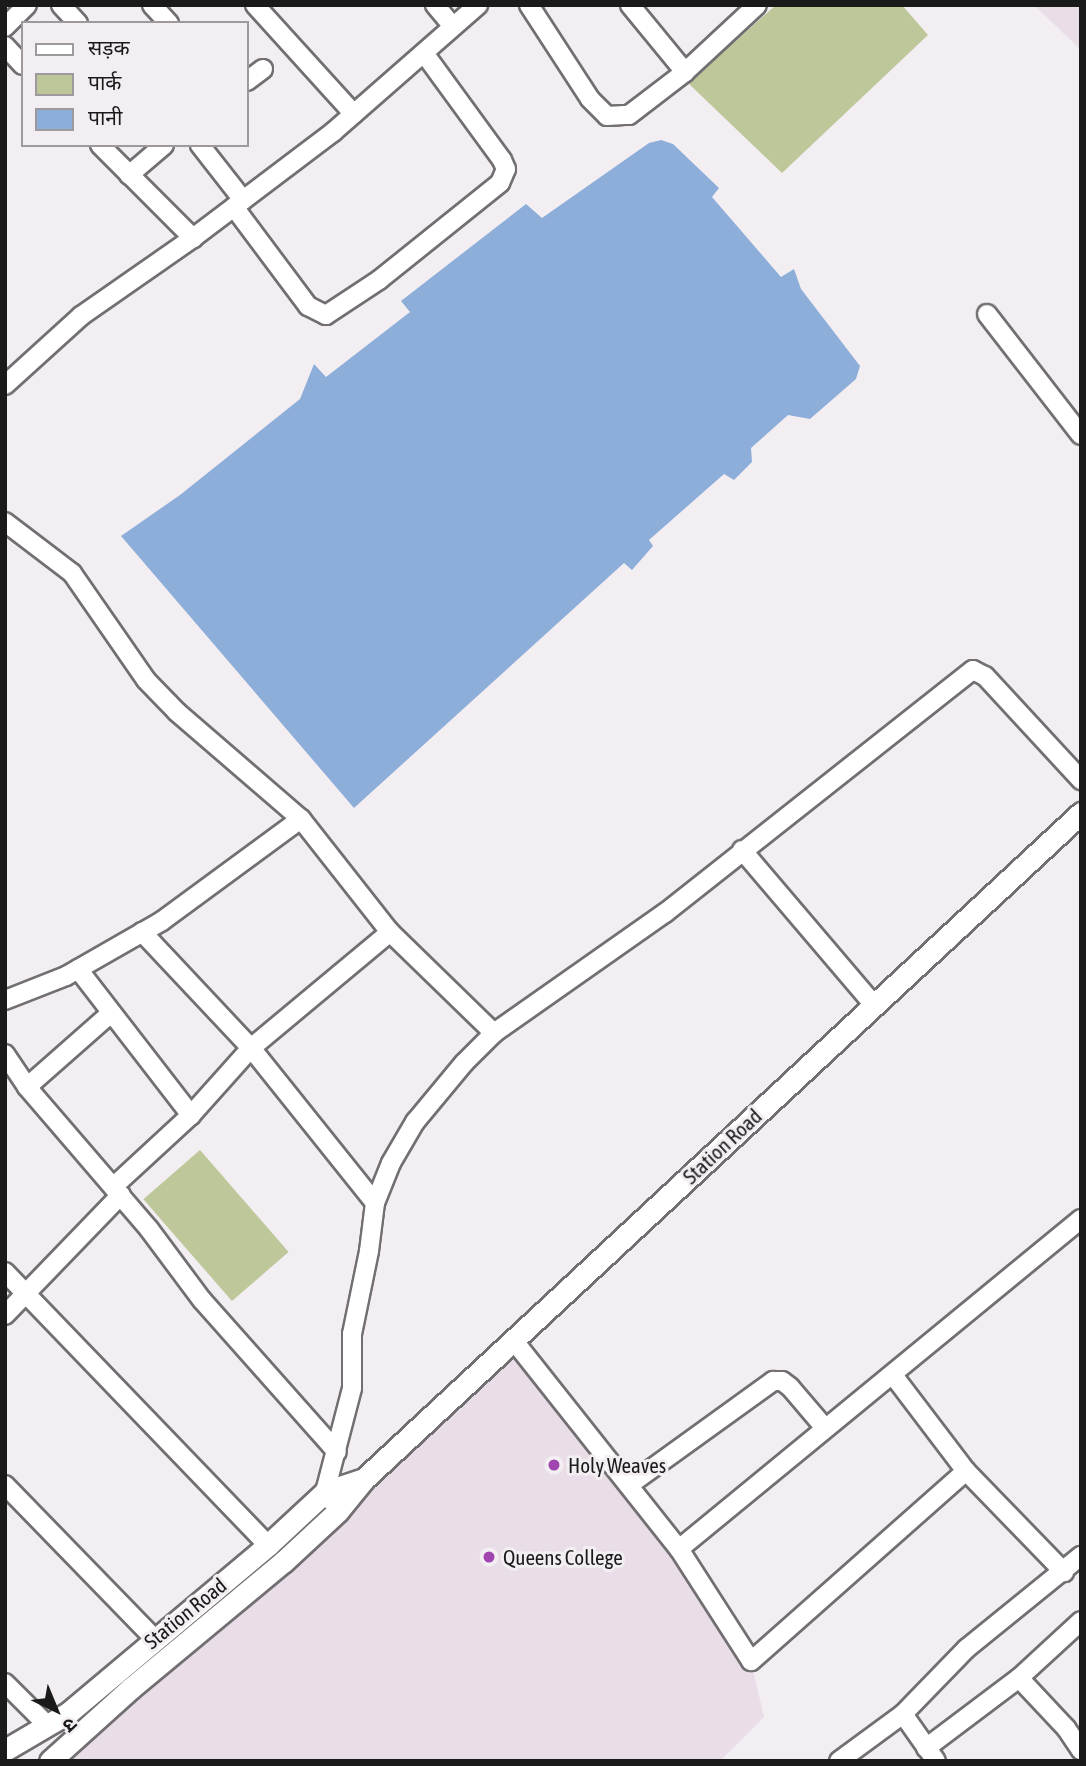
<!DOCTYPE html>
<html>
<head>
<meta charset="utf-8">
<style>
  body { margin:0 }
  #map { position:relative; width:1086px; height:1766px; overflow:hidden; background:#f3eef2; font-family:"Asap Condensed","Noto Sans Devanagari",sans-serif }
  div>[style] { position:absolute }
  [style*='--x'] { left:calc(var(--x)*1px); top:calc(var(--y)*1px); width:calc(var(--w)*1px); rotate:calc(var(--a)*1deg) }
  .built>* { inset:0; background:#e9dee7 }
  .green>* { inset:0; background:#bec79a; transform-origin:0 0 }
  .water>* { inset:0; background:#8eaeda }
  .roads { filter:drop-shadow(2px 0 #726f72) drop-shadow(-2px 0 #726f72) drop-shadow(0 2px #726f72) drop-shadow(0 -2px #726f72) }
  .minor>* { height:18px; margin:-9px; padding:0 9px; transform-origin:9px; border-radius:9px; background:#fff }
  .tertiary>* { height:21px; margin:-10.5px; padding:0 10.5px; transform-origin:10.5px; border-radius:10.5px; background:#fff }
  .dots>* { width:19px; height:19px; translate:-50% -50%; box-sizing:border-box; border:4px solid #f3eef2; border-radius:50% }
  span { translate:-50% -50%; white-space:nowrap; text-align:center; line-height:1.15; -webkit-text-stroke:6px #f3eef2; paint-order:stroke }
  .street-label { font-size:21px; color:#1b1a1b }
  .poi-label { font-size:21px; color:#1b1a1b }
  .left { translate:0 -50%; text-align:left }
  .frame { position:absolute; inset:0; border:7px solid #1b1a1b; pointer-events:none }
  .legend { position:absolute; left:21px; top:21px; width:228px; height:126px; box-sizing:border-box; background:#f3eef2; border:2px solid #9d999c; margin:0; padding:9px 12px; list-style:none; font-size:21px; color:#1b1a1b }
  .legend li { display:flex; align-items:center; gap:14px; height:35px }
  .legend b { width:35px; border:2px solid #9d999c }
  .north { position:absolute; left:21px; top:1675px; width:70px; height:70px; -webkit-text-stroke:5px #f3eef2; paint-order:stroke; rotate:137deg; font-size:19px; font-weight:700; line-height:28px; text-align:center; color:#1b1a1b }
  .north::after { content:''; display:block; margin:auto; width:24px; height:32px; background:#1b1a1b; clip-path:polygon(50% 0,100% 100%,50% 72%,0 100%) }
</style>
</head>
<body>
<div id="map">
  <div class="built">
    <i style="clip-path:polygon(1034px 5px,1081px 5px,1081px 50px)"></i>
    <i style="clip-path:polygon(514px 1341px,751px 1661px,764px 1717px,720px 1761px,71px 1761px,286px 1565px)"></i>
  </div>
  <div class="green">
    <i style="clip-path:polygon(776px 5px,902px 5px,928px 35px,782px 173px,688px 83px)"></i>
    <i style="left:200px;top:1150px;width:135px;height:75px;rotate:49deg"></i>
  </div>
  <div class="water">
    <i style="clip-path:polygon(661px 140px,673px 144px,719px 188px,712px 197px,781px 277px,794px 269px,801px 289px,860px 366px,856px 379px,810px 419px,788px 415px,751px 448px,752px 462px,734px 480px,724px 474px,649px 540px,653px 546px,632px 570px,624px 563px,354px 808px,121px 536px,180px 495px,300px 399px,314px 364px,326px 377px,410px 312px,401px 301px,526px 204px,542px 218px,649px 143px)"></i>
  </div>
  <div class="roads">
    <div class="minor">
      <i style="--x:61;--y:5;--w:25;--a:47"></i>
      <i style="--x:152;--y:5;--w:25;--a:47"></i>
      <i style="--x:255;--y:5;--w:147;--a:47.8"></i>
      <i style="--x:435;--y:5;--w:26;--a:50"></i>
      <i style="--x:529;--y:5;--w:112;--a:57"></i>
      <i style="--x:590;--y:99;--w:24;--a:45"></i>
      <i style="--x:607;--y:116;--w:22;--a:-3"></i>
      <i style="--x:629;--y:115;--w:71;--a:-37.5"></i>
      <i style="--x:685;--y:72;--w:98;--a:-42.9"></i>
      <i style="--x:630;--y:5;--w:87;--a:50.6"></i>
      <i style="--x:5;--y:27;--w:31;--a:-45"></i>
      <i style="--x:5;--y:46;--w:26;--a:47"></i>
      <i style="--x:247;--y:81;--w:20;--a:-37"></i>
      <i style="--x:100;--y:145;--w:132;--a:45"></i>
      <i style="--x:200;--y:145;--w:70;--a:52"></i>
      <i style="--x:129;--y:175;--w:46;--a:-40.6"></i>
      <i style="--x:234;--y:207;--w:124;--a:53.2"></i>
      <i style="--x:308;--y:306;--w:20;--a:27"></i>
      <i style="--x:326;--y:315;--w:64;--a:-33.4"></i>
      <i style="--x:379;--y:280;--w:155;--a:-38.7"></i>
      <i style="--x:500;--y:183;--w:15;--a:-67"></i>
      <i style="--x:506;--y:169;--w:10;--a:-114"></i>
      <i style="--x:502;--y:160;--w:132;--a:-126.1"></i>
      <i style="--x:987;--y:314;--w:153;--a:52.2"></i>
      <i style="--x:5;--y:385;--w:103;--a:-42.2"></i>
      <i style="--x:81;--y:316;--w:136;--a:-34.9"></i>
      <i style="--x:193;--y:238;--w:176;--a:-37.1"></i>
      <i style="--x:333;--y:132;--w:193;--a:-41.2"></i>
      <i style="--x:5;--y:522;--w:84;--a:37.3"></i>
      <i style="--x:72;--y:573;--w:130;--a:55.3"></i>
      <i style="--x:146;--y:680;--w:45;--a:45.9"></i>
      <i style="--x:177;--y:712;--w:164;--a:40.8"></i>
      <i style="--x:301;--y:819;--w:144;--a:51.8"></i>
      <i style="--x:390;--y:932;--w:145;--a:44.2"></i>
      <i style="--x:742;--y:850;--w:202;--a:49.6"></i>
      <i style="--x:142;--y:932;--w:159;--a:46.8"></i>
      <i style="--x:251;--y:1048;--w:198;--a:51.3"></i>
      <i style="--x:78;--y:969;--w:185;--a:52.3"></i>
      <i style="--x:5;--y:1000;--w:66;--a:-21.5"></i>
      <i style="--x:66;--y:976;--w:111;--a:-29.8"></i>
      <i style="--x:162;--y:921;--w:172;--a:-36.3"></i>
      <i style="--x:5;--y:1054;--w:40;--a:56"></i>
      <i style="--x:27;--y:1087;--w:187;--a:49.3"></i>
      <i style="--x:149;--y:1229;--w:89;--a:53.3"></i>
      <i style="--x:202;--y:1300;--w:203;--a:48.4"></i>
      <i style="--x:27;--y:1087;--w:112;--a:-41.4"></i>
      <i style="--x:113;--y:1187;--w:106;--a:-42.7"></i>
      <i style="--x:191;--y:1115;--w:90;--a:-48.2"></i>
      <i style="--x:251;--y:1048;--w:181;--a:-39.8"></i>
      <i style="--x:5;--y:1272;--w:379;--a:46.1"></i>
      <i style="--x:5;--y:1315;--w:167;--a:-46"></i>
      <i style="--x:514;--y:1341;--w:265;--a:51.6"></i>
      <i style="--x:893;--y:1375;--w:121;--a:52.8"></i>
      <i style="--x:966;--y:1471;--w:141;--a:45.9"></i>
      <i style="--x:966;--y:1471;--w:287;--a:138.5"></i>
      <i style="--x:751;--y:1661;--w:133;--a:-122.7"></i>
      <i style="--x:679;--y:1549;--w:520;--a:-39.38"></i>
      <i style="--x:5;--y:1485;--w:214;--a:45.8"></i>
      <i style="--x:629;--y:1485;--w:178;--a:-35.8"></i>
      <i style="--x:773;--y:1381;--w:9;--a:0"></i>
      <i style="--x:782;--y:1381;--w:10;--a:37"></i>
      <i style="--x:790;--y:1387;--w:54;--a:49.5"></i>
      <i style="--x:330;--y:1500;--w:9;--a:-122"></i>
      <i style="--x:325;--y:1492;--w:107;--a:-75.4"></i>
      <i style="--x:352;--y:1388;--w:54;--a:-90"></i>
      <i style="--x:352;--y:1334;--w:85;--a:-78.4"></i>
      <i style="--x:369;--y:1251;--w:48;--a:-82.9"></i>
      <i style="--x:375;--y:1203;--w:43;--a:-68.2"></i>
      <i style="--x:391;--y:1163;--w:48;--a:-59.7"></i>
      <i style="--x:415;--y:1122;--w:77;--a:-50.3"></i>
      <i style="--x:464;--y:1063;--w:42;--a:-45"></i>
      <i style="--x:494;--y:1033;--w:209;--a:-35.1"></i>
      <i style="--x:665;--y:913;--w:392;--a:-38.3"></i>
      <i style="--x:973;--y:670;--w:13;--a:27"></i>
      <i style="--x:985;--y:676;--w:142;--a:47.3"></i>
      <i style="--x:1019;--y:1678;--w:69;--a:46.8"></i>
      <i style="--x:1066;--y:1728;--w:27;--a:56"></i>
      <i style="--x:5;--y:1683;--w:59;--a:45"></i>
      <i style="--x:903;--y:1714;--w:57;--a:54.9"></i>
      <i style="--x:926;--y:1748;--w:116;--a:-37"></i>
      <i style="--x:1019;--y:1678;--w:84;--a:-42.6"></i>
      <i style="--x:839;--y:1761;--w:79;--a:-36.3"></i>
      <i style="--x:903;--y:1714;--w:91;--a:-45.9"></i>
      <i style="--x:966;--y:1649;--w:148;--a:-39"></i>
    </div>
    <div class="tertiary">
      <i style="--x:5;--y:1750;--w:73;--a:-30.4"></i>
      <i style="--x:68;--y:1713;--w:261;--a:-40"></i>
      <i style="--x:268;--y:1545;--w:78;--a:-42.9"></i>
      <i style="--x:325;--y:1492;--w:41;--a:-18.4"></i>
      <i style="--x:50;--y:1761;--w:109;--a:-42"></i>
      <i style="--x:131;--y:1688;--w:197;--a:-39.7"></i>
      <i style="--x:283;--y:1562;--w:75;--a:-42.8"></i>
      <i style="--x:338;--y:1511;--w:41;--a:-50.9"></i>
      <i style="--x:364;--y:1479;--w:979;--a:-42.89"></i>
    </div>
  </div>
  <div class="dots">
    <i style="left:554px;top:1465px;background:#a146b1"></i>
    <i style="left:489px;top:1557px;background:#a146b1"></i>
  </div>
  <div class="street-label">
    <span style="left:722px;top:1146px;rotate:-43deg">Station Road</span>
    <span style="left:185px;top:1613px;rotate:-39deg">Station Road</span>
  </div>
  <div class="poi-label">
    <span class="left" style="left:568px;top:1465px">Holy Weaves</span>
    <span class="left" style="left:503px;top:1557px">Queens College</span>
  </div>
  <div class="frame"></div>
  <ul class="legend">
  <li><b style="height:9px;background:#fff"></b>सड़क</li>
  <li><b style="height:19px;background:#bec79a"></b>पार्क</li>
  <li><b style="height:19px;background:#8eaeda"></b>पानी</li>
  </ul>
  <div class="north">उ</div>
</div>
</body>
</html>
